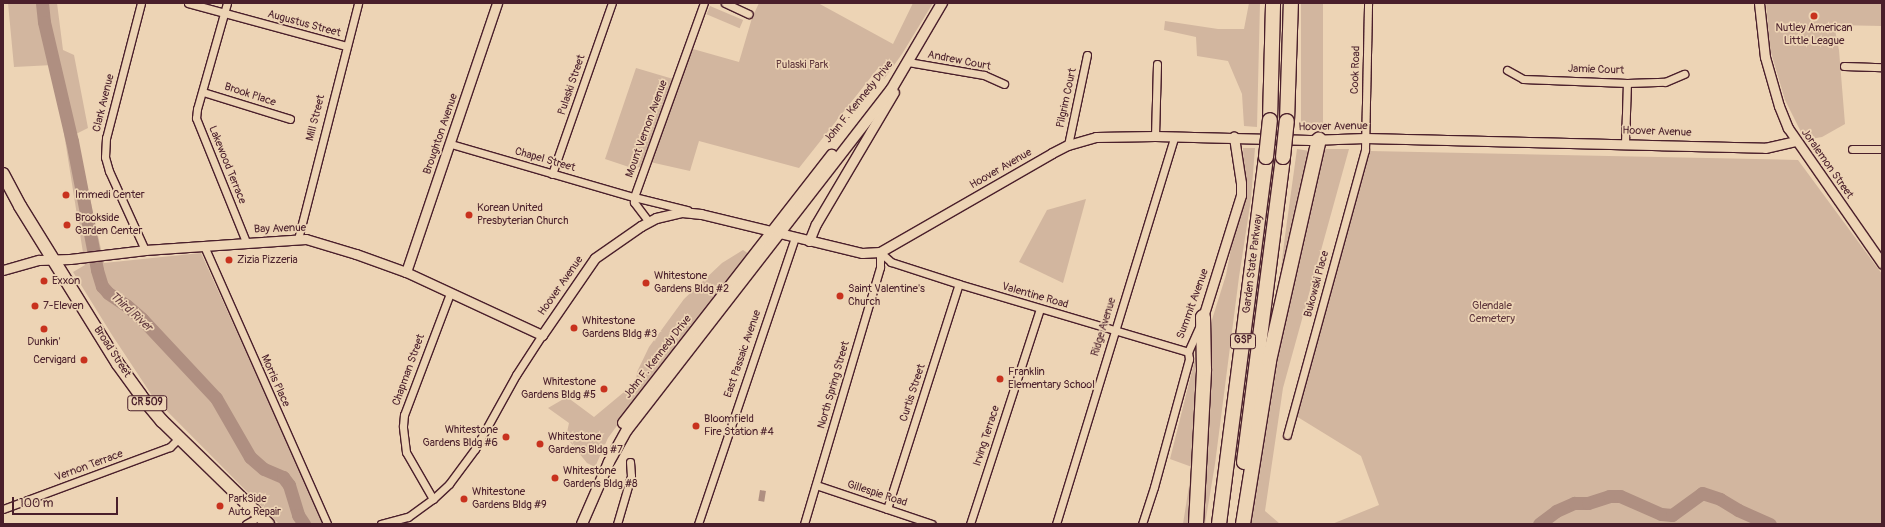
<!DOCTYPE html>
<html>
<head>
<meta charset="utf-8">
<style>
  body { margin:0 }
  #map { position:relative; width:1885px; height:527px; overflow:hidden; background:#edd4b5; font-family:Pangolin,sans-serif }
  div>[style] { position:absolute }
  [style*='--x'] { left:calc(var(--x)*1px); top:calc(var(--y)*1px); width:calc(var(--w)*1px); rotate:calc(var(--a)*1deg) }
  .green>* { inset:0; background:#d2b69f; transform-origin:0 0 }
  .water>* { inset:0; background:#af8f81; transform-origin:0 0 }
  .river>* { height:13px; margin:-6.5px; padding:0 6.5px; transform-origin:6.5px; border-radius:6.5px; background:#af8f81 }
  .roads { filter:drop-shadow(1px 0 #4a1f2b) drop-shadow(-1px 0 #4a1f2b) drop-shadow(0 1px #4a1f2b) drop-shadow(0 -1px #4a1f2b) }
  .minor>* { height:7px; margin:-3.5px; padding:0 3.5px; transform-origin:3.5px; border-radius:3.5px; background:#edd4b5 }
  .tertiary>* { height:9px; margin:-4.5px; padding:0 4.5px; transform-origin:4.5px; border-radius:4.5px; background:#edd4b5 }
  .secondary>* { height:10px; margin:-5px; padding:0 5px; transform-origin:5px; border-radius:5px; background:#edd4b5 }
  .primary>* { height:12px; margin:-6px; padding:0 6px; transform-origin:6px; border-radius:6px; background:#edd4b5 }
  .motorway>* { height:14px; margin:-7px; padding:0 7px; transform-origin:7px; border-radius:7px; background:#edd4b5 }
  .bridges { filter:drop-shadow(1px 0 #4a1f2b) drop-shadow(-1px 0 #4a1f2b) drop-shadow(0 1px #4a1f2b) drop-shadow(0 -1px #4a1f2b) }
  .motorway-bridge>* { height:14px; margin:-7px; padding:0 7px; transform-origin:7px; border-radius:7px; background:#edd4b5 }
  .dots>* { width:11px; height:11px; translate:-50% -50%; box-sizing:border-box; border:2px solid #edd4b5; border-radius:50% }
  span { translate:-50% -50%; white-space:nowrap; text-align:center; line-height:1.15; -webkit-text-stroke:3.5px #edd4b5; paint-order:stroke }
  .shield-label span { padding:1px 3px; background:#edd4b5; border:1px solid; border-radius:3px; -webkit-text-stroke-width:0 }
  .shield-label { font-size:10px; color:#4a1f2b; font-weight:700 }
  .street-label { font-size:11px; color:#4a1f2b }
  .poi-label { font-size:11px; color:#4a1f2b }
  .left { translate:0 -50%; text-align:left }
  .right { translate:-100% -50%; text-align:right }
  .park-label { font-size:11px; color:#5e363c }
  .water-label { font-size:12px; color:#633b40; font-style:italic }
  .frame { position:absolute; inset:0; border:4px solid #4a1f2b; pointer-events:none }
  .scale { position:absolute; left:12px; top:497px; width:106px; height:18px; box-sizing:border-box; border:2px solid #4a1f2b; border-top:0; padding-left:5px; font-size:12px; line-height:14px; white-space:nowrap; color:#4a1f2b; -webkit-text-stroke:3px #edd4b5; paint-order:stroke }
</style>
</head>
<body>
<div id="map">
  <div class="green">
    <i style="clip-path:polygon(8px 3px,57px 3px,63px 50px,74px 55px,88px 128px,76px 134px,104px 263px,201px 253px,324px 524px,279px 524px,153px 397px,112px 335px,73px 272px,85px 265px,53px 65px,14px 67px)"></i>
    <i style="clip-path:polygon(759px 3px,818px 3px,893px 44px,913px 3px,933px 3px,902px 54px,884px 79px,879px 67px,799px 168px,699px 141px,690px 171px,650px 162px,635px 169px,605px 159px,636px 68px,680px 81px,693px 49px,739px 62px,752px 18px)"></i>
    <i style="clip-path:polygon(1249px 3px,1260px 3px,1257px 127px,1244px 126px,1242px 94px,1228px 61px,1197px 56px,1196px 37px,1164px 30px,1165px 21px,1218px 29px,1244px 29px)"></i>
    <i style="left:1301px;top:3px;width:22px;height:122px"></i>
    <i style="clip-path:polygon(1766px 3px,1882px 3px,1882px 26px,1834px 25px,1839px 50px,1845px 124px,1822px 137px,1805px 140px,1785px 100px,1770px 49px)"></i>
    <i style="left:710px;top:6px;width:36px;height:9px;rotate:23deg"></i>
    <i style="clip-path:polygon(1243px 148px,1255px 148px,1251px 199px,1239px 277px,1215px 464px,1205px 524px,1201px 524px,1210px 326px,1226px 275px,1234px 233px,1245px 197px)"></i>
    <i style="clip-path:polygon(1297px 149px,1310px 151px,1276px 309px,1285px 236px)"></i>
    <i style="clip-path:polygon(1324px 149px,1349px 149px,1283px 388px,1265px 511px,1280px 524px,1251px 524px,1282px 333px,1301px 255px)"></i>
    <i style="clip-path:polygon(1370px 151px,1798px 160px,1882px 274px,1882px 524px,1332px 524px,1379px 505px,1361px 456px,1296px 416px)"></i>
    <i style="clip-path:polygon(1086px 199px,1063px 283px,1019px 262px,1047px 210px)"></i>
    <i style="clip-path:polygon(743px 250px,749px 254px,638px 397px,608px 438px,595px 467px,587px 463px,566px 437px,569px 423px,548px 408px,567px 397px,594px 417px,636px 382px,637px 372px,649px 347px,684px 299px,722px 263px)"></i>
    <i style="clip-path:polygon(1197px 351px,1194px 524px,1183px 524px,1192px 467px,1170px 459px)"></i>
  </div>
  <div class="water">
    <i style="left:760px;top:490px;width:6px;height:11px;rotate:9deg"></i>
  </div>
  <div class="river">
    <i style="--x:42;--y:3;--w:19;--a:84"></i>
    <i style="--x:44;--y:22;--w:122;--a:76.8"></i>
    <i style="--x:72;--y:141;--w:131;--a:79"></i>
    <i style="--x:97;--y:270;--w:17;--a:73"></i>
    <i style="--x:102;--y:286;--w:9;--a:49"></i>
    <i style="--x:108;--y:293;--w:22;--a:34"></i>
    <i style="--x:126;--y:305;--w:21;--a:41"></i>
    <i style="--x:142;--y:319;--w:108;--a:46.9"></i>
    <i style="--x:216;--y:398;--w:68;--a:60"></i>
    <i style="--x:250;--y:457;--w:18;--a:41"></i>
    <i style="--x:264;--y:469;--w:21;--a:23"></i>
    <i style="--x:283;--y:477;--w:10;--a:53"></i>
    <i style="--x:289;--y:485;--w:31;--a:73"></i>
    <i style="--x:298;--y:515;--w:11;--a:56"></i>
    <i style="--x:1539;--y:524;--w:21;--a:-37"></i>
    <i style="--x:1556;--y:511;--w:20;--a:-24"></i>
    <i style="--x:1574;--y:503;--w:14;--a:0"></i>
    <i style="--x:1588;--y:503;--w:22;--a:-18"></i>
    <i style="--x:1609;--y:496;--w:11;--a:0"></i>
    <i style="--x:1620;--y:496;--w:45;--a:23.7"></i>
    <i style="--x:1661;--y:514;--w:11;--a:5"></i>
    <i style="--x:1672;--y:515;--w:37;--a:-36"></i>
    <i style="--x:1702;--y:493;--w:19;--a:18"></i>
    <i style="--x:1720;--y:499;--w:21;--a:31"></i>
    <i style="--x:1738;--y:510;--w:35;--a:24"></i>
  </div>
  <div class="roads">
    <div class="minor">
      <i style="--x:141;--y:3;--w:139;--a:104.5"></i>
      <i style="--x:106;--y:138;--w:19;--a:93"></i>
      <i style="--x:105;--y:157;--w:15;--a:74"></i>
      <i style="--x:109;--y:171;--w:87;--a:65.5"></i>
      <i style="--x:188;--y:3;--w:164;--a:15.2"></i>
      <i style="--x:227;--y:3;--w:110;--a:105.8"></i>
      <i style="--x:197;--y:109;--w:9;--a:96"></i>
      <i style="--x:196;--y:118;--w:134;--a:68"></i>
      <i style="--x:725;--y:3;--w:26;--a:25"></i>
      <i style="--x:908;--y:62;--w:77;--a:9.7"></i>
      <i style="--x:984;--y:75;--w:22;--a:24"></i>
      <i style="--x:1844;--y:66;--w:38;--a:2"></i>
      <i style="--x:1507;--y:70;--w:18;--a:29"></i>
      <i style="--x:1523;--y:79;--w:104;--a:2.2"></i>
      <i style="--x:1627;--y:83;--w:38;--a:-2"></i>
      <i style="--x:1665;--y:82;--w:21;--a:-23"></i>
      <i style="--x:203;--y:92;--w:91;--a:17.2"></i>
      <i style="--x:1155;--y:136;--w:72;--a:-88.4"></i>
      <i style="--x:1625;--y:143;--w:60;--a:-88.1"></i>
      <i style="--x:451;--y:144;--w:191;--a:16.2"></i>
      <i style="--x:634;--y:197;--w:55;--a:13.8"></i>
      <i style="--x:1068;--y:145;--w:92;--a:-78.1"></i>
      <i style="--x:1852;--y:149;--w:30;--a:0"></i>
      <i style="--x:552;--y:174;--w:181;--a:-70.7"></i>
      <i style="--x:649;--y:222;--w:25;--a:-127"></i>
      <i style="--x:634;--y:202;--w:5;--a:-90"></i>
      <i style="--x:634;--y:197;--w:206;--a:-70.2"></i>
      <i style="--x:298;--y:239;--w:244;--a:-75.7"></i>
      <i style="--x:204;--y:246;--w:304;--a:66.1"></i>
      <i style="--x:880;--y:252;--w:15;--a:42"></i>
      <i style="--x:891;--y:262;--w:71;--a:17.9"></i>
      <i style="--x:959;--y:284;--w:239;--a:16.5"></i>
      <i style="--x:1287;--y:435;--w:295;--a:-74.7"></i>
      <i style="--x:1365;--y:150;--w:147;--a:-88.8"></i>
      <i style="--x:816;--y:485;--w:122;--a:18.6"></i>
      <i style="--x:433;--y:499;--w:54;--a:-119.9"></i>
      <i style="--x:406;--y:452;--w:26;--a:-97"></i>
      <i style="--x:403;--y:426;--w:11;--a:-85"></i>
      <i style="--x:404;--y:415;--w:130;--a:-69.3"></i>
      <i style="--x:3;--y:509;--w:178;--a:-20.4"></i>
      <i style="--x:170;--y:447;--w:13;--a:-45"></i>
      <i style="--x:887;--y:509;--w:236;--a:-72.3"></i>
      <i style="--x:246;--y:524;--w:16;--a:-30"></i>
      <i style="--x:381;--y:524;--w:28;--a:-15"></i>
      <i style="--x:408;--y:517;--w:31;--a:-36"></i>
      <i style="--x:433;--y:499;--w:22;--a:-43"></i>
      <i style="--x:449;--y:484;--w:44;--a:-53.4"></i>
      <i style="--x:475;--y:449;--w:85;--a:-61"></i>
      <i style="--x:516;--y:375;--w:48;--a:-57"></i>
      <i style="--x:617;--y:524;--w:50;--a:-73.7"></i>
      <i style="--x:631;--y:476;--w:14;--a:-94"></i>
      <i style="--x:698;--y:524;--w:303;--a:-71.3"></i>
      <i style="--x:804;--y:524;--w:268;--a:-73.5"></i>
      <i style="--x:880;--y:267;--w:15;--a:-90"></i>
      <i style="--x:970;--y:524;--w:226;--a:-72"></i>
      <i style="--x:1056;--y:524;--w:405;--a:-73"></i>
      <i style="--x:1142;--y:524;--w:39;--a:-72"></i>
      <i style="--x:1154;--y:487;--w:133;--a:-74.7"></i>
      <i style="--x:1189;--y:359;--w:7;--a:-98"></i>
      <i style="--x:1188;--y:352;--w:30;--a:-66"></i>
    </div>
    <div class="tertiary">
      <i style="--x:1759;--y:3;--w:54;--a:83.7"></i>
      <i style="--x:1765;--y:57;--w:51;--a:74.1"></i>
      <i style="--x:1779;--y:106;--w:24;--a:68"></i>
      <i style="--x:1788;--y:128;--w:165;--a:55.2"></i>
      <i style="--x:809;--y:241;--w:18;--a:-68"></i>
      <i style="--x:816;--y:224;--w:153;--a:-59.4"></i>
      <i style="--x:3;--y:270;--w:37;--a:-16"></i>
      <i style="--x:39;--y:260;--w:31;--a:-2"></i>
      <i style="--x:70;--y:259;--w:76;--a:-6.8"></i>
      <i style="--x:145;--y:250;--w:161;--a:-3.9"></i>
      <i style="--x:306;--y:239;--w:52;--a:16.7"></i>
      <i style="--x:356;--y:254;--w:53;--a:19.8"></i>
      <i style="--x:406;--y:272;--w:150;--a:24.9"></i>
      <i style="--x:542;--y:335;--w:93;--a:-55.5"></i>
      <i style="--x:595;--y:258;--w:56;--a:-34.8"></i>
      <i style="--x:641;--y:226;--w:17;--a:-28"></i>
      <i style="--x:656;--y:218;--w:27;--a:-13"></i>
      <i style="--x:682;--y:212;--w:19;--a:6"></i>
      <i style="--x:701;--y:214;--w:166;--a:13.6"></i>
      <i style="--x:862;--y:253;--w:18;--a:-3"></i>
      <i style="--x:880;--y:252;--w:198;--a:-29.9"></i>
      <i style="--x:1052;--y:153;--w:18;--a:-27"></i>
      <i style="--x:1068;--y:145;--w:29;--a:-16"></i>
      <i style="--x:1096;--y:137;--w:59;--a:-1"></i>
      <i style="--x:1155;--y:136;--w:155;--a:1.5"></i>
      <i style="--x:1310;--y:140;--w:55;--a:-2.1"></i>
      <i style="--x:1365;--y:138;--w:400;--a:1.4"></i>
      <i style="--x:1765;--y:148;--w:32;--a:-13"></i>
      <i style="--x:406;--y:272;--w:284;--a:-71.3"></i>
      <i style="--x:1203;--y:317;--w:128;--a:-72.7"></i>
      <i style="--x:1241;--y:195;--w:12;--a:-90"></i>
      <i style="--x:1241;--y:183;--w:47;--a:-98.7"></i>
    </div>
    <div class="secondary">
      <i style="--x:623;--y:423;--w:340;--a:-52.1"></i>
      <i style="--x:582;--y:524;--w:68;--a:-66.5"></i>
      <i style="--x:609;--y:462;--w:37;--a:-61"></i>
      <i style="--x:627;--y:430;--w:430;--a:-52.2"></i>
      <i style="--x:891;--y:90;--w:101;--a:-59.6"></i>
    </div>
    <div class="primary">
      <i style="--x:3;--y:174;--w:36;--a:62"></i>
      <i style="--x:20;--y:206;--w:186;--a:58.2"></i>
      <i style="--x:118;--y:364;--w:39;--a:54"></i>
      <i style="--x:141;--y:396;--w:33;--a:50"></i>
      <i style="--x:162;--y:421;--w:148;--a:44.2"></i>
    </div>
    <div class="motorway">
      <i style="--x:1270;--y:120;--w:117;--a:-88.5"></i>
      <i style="--x:1287;--y:121;--w:118;--a:-88.1"></i>
      <i style="--x:1244;--y:462;--w:307;--a:-82.7"></i>
      <i style="--x:1196;--y:524;--w:155;--a:-87"></i>
      <i style="--x:1204;--y:369;--w:52;--a:-91.1"></i>
      <i style="--x:1219;--y:524;--w:370;--a:-82.7"></i>
      <i style="--x:1243;--y:524;--w:165;--a:-80.9"></i>
      <i style="--x:1269;--y:361;--w:227;--a:-77.3"></i>
    </div>
  </div>
  <div class="bridges">
    <div class="motorway-bridge">
      <i style="--x:1266;--y:157;--w:37;--a:-84"></i>
      <i style="--x:1283;--y:157;--w:36;--a:-84"></i>
    </div>
  </div>
  <div class="dots">
    <i style="left:1814px;top:16px;background:#c8321e"></i>
    <i style="left:66px;top:195px;background:#c8321e"></i>
    <i style="left:469px;top:215px;background:#c8321e"></i>
    <i style="left:67px;top:225px;background:#c8321e"></i>
    <i style="left:229px;top:260px;background:#c8321e"></i>
    <i style="left:44px;top:281px;background:#c8321e"></i>
    <i style="left:646px;top:283px;background:#c8321e"></i>
    <i style="left:840px;top:296px;background:#c8321e"></i>
    <i style="left:35px;top:306px;background:#c8321e"></i>
    <i style="left:574px;top:328px;background:#c8321e"></i>
    <i style="left:44px;top:329px;background:#c8321e"></i>
    <i style="left:84px;top:360px;background:#c8321e"></i>
    <i style="left:1000px;top:379px;background:#c8321e"></i>
    <i style="left:604px;top:389px;background:#c8321e"></i>
    <i style="left:696px;top:426px;background:#c8321e"></i>
    <i style="left:506px;top:437px;background:#c8321e"></i>
    <i style="left:540px;top:444px;background:#c8321e"></i>
    <i style="left:555px;top:478px;background:#c8321e"></i>
    <i style="left:464px;top:499px;background:#c8321e"></i>
    <i style="left:220px;top:506px;background:#c8321e"></i>
  </div>
  <div class="shield-label">
    <span style="left:1243px;top:341px">GSP</span>
    <span style="left:147px;top:403px">CR 509</span>
  </div>
  <div class="street-label">
    <span style="left:304px;top:24px;rotate:15deg">Augustus Street</span>
    <span style="left:959px;top:61px;rotate:11deg">Andrew Court</span>
    <span style="left:1356px;top:70px;rotate:-88deg">Cook Road</span>
    <span style="left:1596px;top:70px;rotate:2deg">Jamie Court</span>
    <span style="left:572px;top:85px;rotate:-71deg">Pulaski Street</span>
    <span style="left:250px;top:95px;rotate:18deg">Brook Place</span>
    <span style="left:1067px;top:98px;rotate:-78deg">Pilgrim Court</span>
    <span style="left:859px;top:102px;rotate:-51deg">John F. Kennedy Drive</span>
    <span style="left:104px;top:103px;rotate:-76deg">Clark Avenue</span>
    <span style="left:316px;top:118px;rotate:-76deg">Mill Street</span>
    <span style="left:1333px;top:127px;rotate:-1deg">Hoover Avenue</span>
    <span style="left:647px;top:129px;rotate:-70deg">Mount Vernon Avenue</span>
    <span style="left:1657px;top:132px;rotate:2deg">Hoover Avenue</span>
    <span style="left:441px;top:134px;rotate:-71deg">Broughton Avenue</span>
    <span style="left:545px;top:160px;rotate:16deg">Chapel Street</span>
    <span style="left:1827px;top:164px;rotate:55deg">Joralemon Street</span>
    <span style="left:227px;top:165px;rotate:68deg">Lakewood Terrace</span>
    <span style="left:1001px;top:169px;rotate:-30deg">Hoover Avenue</span>
    <span style="left:280px;top:229px;rotate:-2deg">Bay Avenue</span>
    <span style="left:1253px;top:264px;rotate:-83deg">Garden State Parkway</span>
    <span style="left:1317px;top:284px;rotate:-75deg">Bukowski Place</span>
    <span style="left:561px;top:286px;rotate:-55deg">Hoover Avenue</span>
    <span style="left:1035px;top:296px;rotate:16deg">Valentine Road</span>
    <span style="left:1193px;top:304px;rotate:-70deg">Summit Avenue</span>
    <span style="left:1104px;top:327px;rotate:-73deg">Ridge Avenue</span>
    <span style="left:112px;top:352px;rotate:57deg">Broad Street</span>
    <span style="left:743px;top:354px;rotate:-71deg">East Passaic Avenue</span>
    <span style="left:658px;top:357px;rotate:-52deg">John F. Kennedy Drive</span>
    <span style="left:409px;top:370px;rotate:-70deg">Chapman Street</span>
    <span style="left:275px;top:381px;rotate:66deg">Morris Place</span>
    <span style="left:834px;top:385px;rotate:-74deg">North Spring Street</span>
    <span style="left:913px;top:393px;rotate:-72deg">Curtis Street</span>
    <span style="left:987px;top:436px;rotate:-72deg">Irving Terrace</span>
    <span style="left:89px;top:466px;rotate:-20deg">Vernon Terrace</span>
    <span style="left:877px;top:494px;rotate:18deg">Gillespie Road</span>
  </div>
  <div class="poi-label">
    <span style="left:1814px;top:35px">Nutley American<br>Little League</span>
    <span class="left" style="left:75px;top:195px">Immedi Center</span>
    <span class="left" style="left:477px;top:215px">Korean United<br>Presbyterian Church</span>
    <span class="left" style="left:75px;top:225px">Brookside<br>Garden Center</span>
    <span class="left" style="left:237px;top:260px">Zizia Pizzeria</span>
    <span class="left" style="left:654px;top:283px">Whitestone<br>Gardens Bldg #2</span>
    <span class="left" style="left:52px;top:281px">Exxon</span>
    <span class="left" style="left:848px;top:296px">Saint Valentine's<br>Church</span>
    <span class="left" style="left:43px;top:306px">7-Eleven</span>
    <span class="left" style="left:582px;top:328px">Whitestone<br>Gardens Bldg #3</span>
    <span style="left:44px;top:342px">Dunkin'</span>
    <span class="right" style="left:76px;top:360px">Cervigard</span>
    <span class="left" style="left:1008px;top:379px">Franklin<br>Elementary School</span>
    <span class="right" style="left:596px;top:389px">Whitestone<br>Gardens Bldg #5</span>
    <span class="left" style="left:704px;top:426px">Bloomfield<br>Fire Station #4</span>
    <span class="right" style="left:498px;top:437px">Whitestone<br>Gardens Bldg #6</span>
    <span class="left" style="left:548px;top:444px">Whitestone<br>Gardens Bldg #7</span>
    <span class="left" style="left:563px;top:478px">Whitestone<br>Gardens Bldg #8</span>
    <span class="left" style="left:472px;top:499px">Whitestone<br>Gardens Bldg #9</span>
    <span class="left" style="left:228px;top:506px">ParkSide<br>Auto Repair</span>
  </div>
  <div class="park-label">
    <span style="left:802px;top:65px">Pulaski Park</span>
    <span style="left:1492px;top:313px">Glendale<br>Cemetery</span>
  </div>
  <div class="water-label">
    <span style="left:131px;top:312px;rotate:42deg">Third River</span>
  </div>
  <div class="frame"></div>
  <div class="scale">100 m</div>
</div>
</body>
</html>
